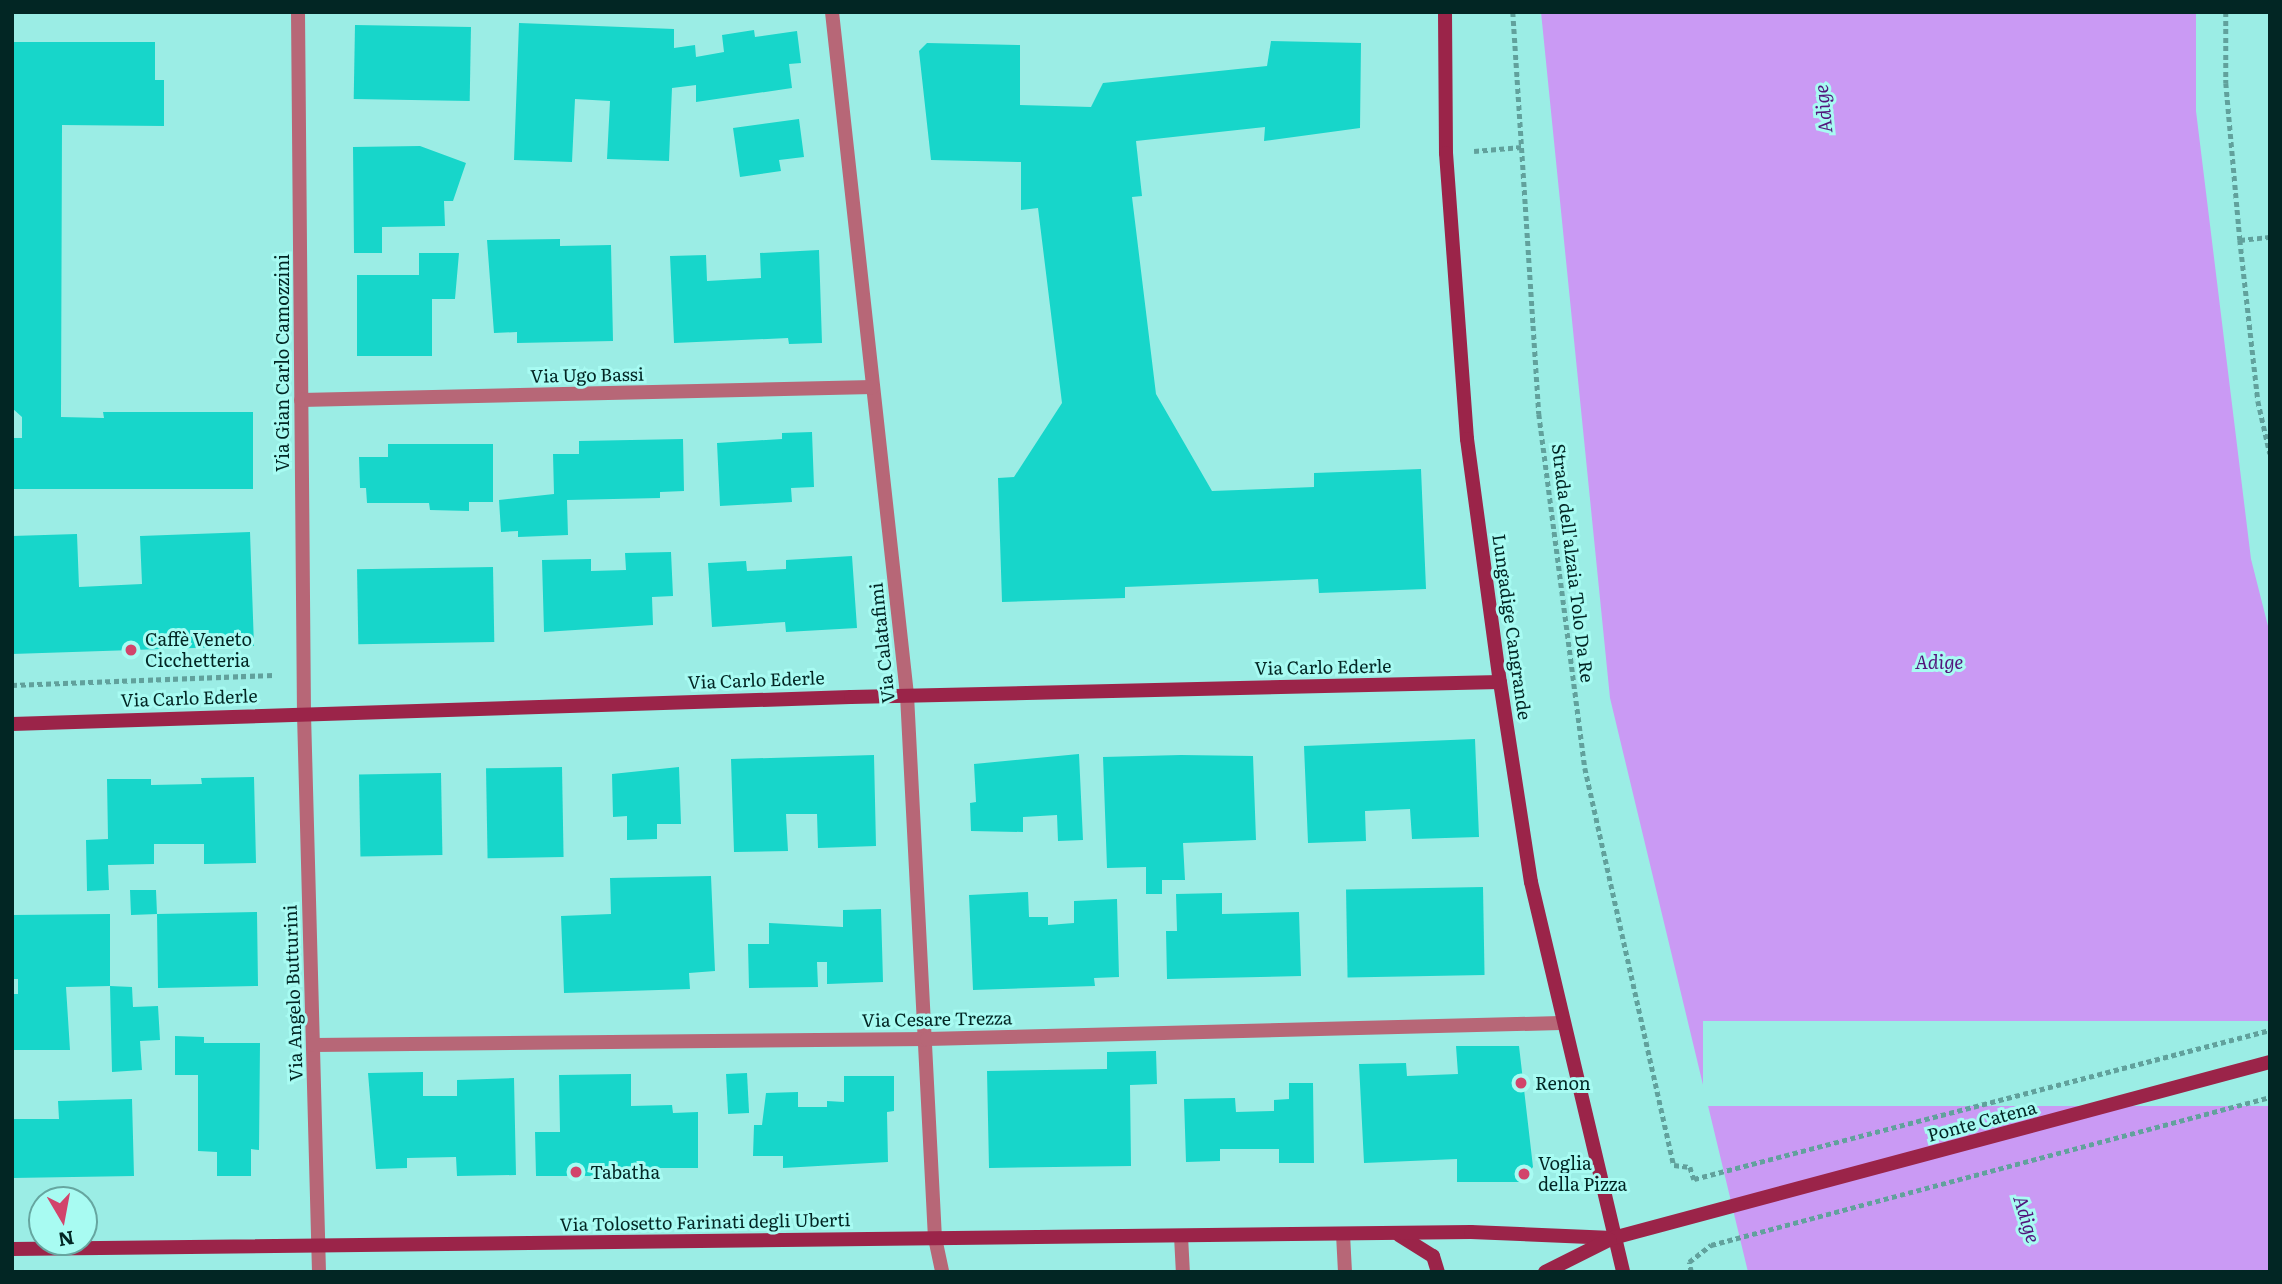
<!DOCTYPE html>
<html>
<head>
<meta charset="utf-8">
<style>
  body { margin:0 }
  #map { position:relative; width:2282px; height:1284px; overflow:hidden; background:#9bede5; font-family:Literata,serif }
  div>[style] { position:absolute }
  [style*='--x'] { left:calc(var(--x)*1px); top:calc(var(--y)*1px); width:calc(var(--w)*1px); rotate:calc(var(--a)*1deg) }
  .water>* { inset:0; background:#ca9af4 }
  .pier>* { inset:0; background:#9bede5; transform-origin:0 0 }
  .building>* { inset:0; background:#17d6ca; transform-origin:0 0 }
  .path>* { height:4.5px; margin-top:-2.25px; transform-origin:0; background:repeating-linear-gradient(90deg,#61a19c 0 5px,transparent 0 8.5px) }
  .lane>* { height:14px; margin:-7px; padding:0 7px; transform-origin:7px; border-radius:7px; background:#b76777 }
  .street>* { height:14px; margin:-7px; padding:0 7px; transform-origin:7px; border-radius:7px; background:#b76777 }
  .secondary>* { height:14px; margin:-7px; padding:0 7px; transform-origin:7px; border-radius:7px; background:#9b2449 }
  .dots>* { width:19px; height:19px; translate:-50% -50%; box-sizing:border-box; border:4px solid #a8fbf2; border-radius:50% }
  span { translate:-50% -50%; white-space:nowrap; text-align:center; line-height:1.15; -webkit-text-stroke:6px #a8fbf2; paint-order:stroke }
  .street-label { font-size:18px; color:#022624 }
  .poi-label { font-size:18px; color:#022624 }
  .left { translate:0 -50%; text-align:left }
  .water-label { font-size:19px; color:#53157b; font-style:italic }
  .frame { position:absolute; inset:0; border:14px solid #022624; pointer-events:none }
  .north { position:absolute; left:28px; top:1186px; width:70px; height:70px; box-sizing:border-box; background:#a8fbf2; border:2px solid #66a6a0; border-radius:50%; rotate:170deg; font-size:19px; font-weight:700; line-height:28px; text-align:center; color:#022624 }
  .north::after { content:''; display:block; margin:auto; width:24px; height:32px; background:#d2446b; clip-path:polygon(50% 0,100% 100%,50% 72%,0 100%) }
</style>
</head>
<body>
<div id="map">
  <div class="water">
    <i style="clip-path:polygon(1541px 12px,2196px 12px,2196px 111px,2251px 559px,2270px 634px,2270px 1272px,1748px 1272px,1610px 698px)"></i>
  </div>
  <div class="pier">
    <i style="left:2270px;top:1021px;width:85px;height:567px;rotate:90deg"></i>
  </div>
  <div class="building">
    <i style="clip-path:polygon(519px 23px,674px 29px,674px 48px,695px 45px,696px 57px,724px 52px,722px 35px,754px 30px,755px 37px,797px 31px,801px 63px,789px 64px,792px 88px,696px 102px,696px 85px,672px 88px,669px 161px,607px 159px,610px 101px,575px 99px,572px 162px,514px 160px)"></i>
    <i style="left:355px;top:25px;width:116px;height:74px;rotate:1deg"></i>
    <i style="clip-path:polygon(1271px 41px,1361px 43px,1360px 128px,1264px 141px,1265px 127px,1136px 141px,1142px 196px,1132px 197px,1156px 394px,1212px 491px,1314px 487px,1314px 473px,1421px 469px,1426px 589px,1319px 593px,1318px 579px,1125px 587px,1125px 598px,1002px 602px,998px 478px,1014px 477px,1062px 403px,1038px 208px,1021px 210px,1021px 162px,931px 160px,919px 51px,927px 43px,1020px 45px,1020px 105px,1091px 107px,1103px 83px,1267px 66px)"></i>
    <i style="clip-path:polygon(12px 42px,155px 42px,155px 80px,164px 80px,164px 126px,62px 125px,61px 417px,104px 418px,103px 412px,253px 412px,253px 489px,12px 489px,12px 438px,22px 438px,22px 417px,12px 408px)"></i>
    <i style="clip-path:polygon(799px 119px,804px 157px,779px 160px,781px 171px,740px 177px,733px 128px)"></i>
    <i style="clip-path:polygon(420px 146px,466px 163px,453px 201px,444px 201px,445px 226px,382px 227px,382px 253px,354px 253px,353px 147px)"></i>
    <i style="clip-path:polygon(560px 239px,560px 246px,611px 245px,613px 341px,517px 343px,517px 332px,494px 333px,487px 240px)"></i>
    <i style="clip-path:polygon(819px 250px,822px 343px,789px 344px,788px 338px,674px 343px,670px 256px,706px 255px,707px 281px,761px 278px,760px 253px)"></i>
    <i style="clip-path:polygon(419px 253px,459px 253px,455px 299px,432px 299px,432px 356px,357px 356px,357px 275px,419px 275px)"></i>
    <i style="clip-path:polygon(812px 432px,814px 487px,791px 488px,792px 502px,720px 506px,717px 443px,782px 439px,782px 433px)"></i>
    <i style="clip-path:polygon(683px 439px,684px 491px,660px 492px,660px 498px,567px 500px,568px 535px,518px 537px,518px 531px,501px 532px,499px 500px,554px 494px,553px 454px,579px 454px,579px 441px)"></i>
    <i style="clip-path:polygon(388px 444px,493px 444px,493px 502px,469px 502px,469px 511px,430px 510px,429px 503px,367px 503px,366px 488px,360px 488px,359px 457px,388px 457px)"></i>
    <i style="clip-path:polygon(250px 532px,254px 646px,12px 654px,12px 536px,77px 534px,79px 587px,142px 584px,140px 536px)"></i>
    <i style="clip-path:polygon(671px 552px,673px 596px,652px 597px,653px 625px,544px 632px,542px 560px,591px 559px,591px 571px,626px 570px,625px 553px)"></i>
    <i style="clip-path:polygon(852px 556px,857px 628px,786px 632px,785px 622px,712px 627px,708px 563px,746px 561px,747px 571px,786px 569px,786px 560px)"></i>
    <i style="left:493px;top:567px;width:75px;height:136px;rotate:89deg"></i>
    <i style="clip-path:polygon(1475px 739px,1479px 837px,1412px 839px,1410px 809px,1365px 811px,1366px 841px,1308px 843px,1304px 746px)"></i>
    <i style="clip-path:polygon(1079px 754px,1083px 840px,1058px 841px,1057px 815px,1023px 817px,1023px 832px,971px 831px,970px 803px,976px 802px,974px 764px)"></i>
    <i style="clip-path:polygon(874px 755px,876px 846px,818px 848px,817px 814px,786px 814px,788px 851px,734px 852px,731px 759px)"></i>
    <i style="clip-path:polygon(1181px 755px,1253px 756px,1256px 840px,1183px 843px,1185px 880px,1162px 880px,1162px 894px,1146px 894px,1146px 867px,1107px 868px,1103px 757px)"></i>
    <i style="left:562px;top:767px;width:90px;height:76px;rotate:89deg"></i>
    <i style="clip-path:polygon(679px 767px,681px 824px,657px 824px,657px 839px,627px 840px,627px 816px,613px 817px,612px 774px)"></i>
    <i style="left:441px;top:773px;width:82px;height:82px;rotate:89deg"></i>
    <i style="clip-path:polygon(254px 777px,256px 863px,204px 864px,204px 844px,154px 844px,154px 864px,108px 865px,109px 890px,87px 891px,86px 840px,108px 839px,107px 779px,151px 779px,151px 785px,202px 784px,201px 778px)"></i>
    <i style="clip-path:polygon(711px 876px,715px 971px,689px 973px,690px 989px,564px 993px,561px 916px,611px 914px,610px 878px)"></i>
    <i style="left:1483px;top:887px;width:88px;height:137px;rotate:89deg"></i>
    <i style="clip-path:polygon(130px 890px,156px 890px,157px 914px,257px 912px,258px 986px,158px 988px,157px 914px,131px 915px)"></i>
    <i style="clip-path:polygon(1028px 892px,1029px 917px,1048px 917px,1048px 925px,1074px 923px,1074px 901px,1117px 899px,1119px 977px,1094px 978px,1095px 986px,973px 990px,969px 895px)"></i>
    <i style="clip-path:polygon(1222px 893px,1222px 914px,1299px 912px,1301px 976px,1167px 979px,1166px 931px,1177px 931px,1176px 894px)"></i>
    <i style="clip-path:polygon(881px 909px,883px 982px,827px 984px,827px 962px,817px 962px,818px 987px,749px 988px,748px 944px,769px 944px,769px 923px,843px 927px,843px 910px)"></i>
    <i style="clip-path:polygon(110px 914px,110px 986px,132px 987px,133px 1007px,158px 1006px,160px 1040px,140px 1041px,142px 1070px,112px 1072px,110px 986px,66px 987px,70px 1050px,13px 1050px,12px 994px,18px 994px,18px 979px,12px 979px,12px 915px)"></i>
    <i style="clip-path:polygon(175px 1036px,204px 1037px,204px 1043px,260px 1043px,259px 1150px,251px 1149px,251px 1176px,217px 1176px,217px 1152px,198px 1151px,198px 1075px,175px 1075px)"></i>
    <i style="clip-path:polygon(1456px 1046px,1519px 1046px,1533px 1167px,1520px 1182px,1457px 1182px,1457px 1159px,1364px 1163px,1359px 1064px,1406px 1063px,1407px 1076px,1458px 1074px)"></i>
    <i style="clip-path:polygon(1156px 1051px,1157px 1084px,1130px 1085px,1131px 1166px,989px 1168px,987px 1071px,1107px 1069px,1107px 1052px)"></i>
    <i style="clip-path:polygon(423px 1072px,423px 1096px,457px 1096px,457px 1080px,514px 1078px,516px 1175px,457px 1176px,456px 1157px,407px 1158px,407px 1168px,376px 1169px,368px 1073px)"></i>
    <i style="left:747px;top:1073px;width:40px;height:21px;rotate:87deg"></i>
    <i style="clip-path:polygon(631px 1074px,631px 1106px,672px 1105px,673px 1113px,698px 1112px,698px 1168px,632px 1168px,633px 1176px,536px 1176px,535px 1132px,560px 1132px,559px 1075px)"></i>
    <i style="clip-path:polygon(844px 1076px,894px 1076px,894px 1111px,887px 1112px,888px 1162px,783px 1168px,783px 1156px,753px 1156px,754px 1125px,762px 1125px,766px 1093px,798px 1092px,798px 1107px,827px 1107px,827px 1101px,844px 1102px)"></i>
    <i style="clip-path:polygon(1289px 1083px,1313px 1083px,1314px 1163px,1279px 1163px,1279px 1149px,1220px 1149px,1220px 1161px,1186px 1162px,1184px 1099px,1235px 1098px,1236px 1112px,1274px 1111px,1274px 1100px,1289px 1099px)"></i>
    <i style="clip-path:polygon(132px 1099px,134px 1176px,12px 1178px,12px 1119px,59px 1119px,58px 1101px)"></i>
  </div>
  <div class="path">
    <i style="--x:1513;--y:12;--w:403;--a:86.3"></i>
    <i style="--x:1539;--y:414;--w:357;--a:82.6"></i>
    <i style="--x:1585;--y:768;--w:407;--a:77.4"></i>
    <i style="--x:1674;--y:1165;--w:16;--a:7"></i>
    <i style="--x:1690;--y:1167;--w:13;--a:72"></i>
    <i style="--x:1694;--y:1179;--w:595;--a:-14.5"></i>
    <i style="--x:2226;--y:12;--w:71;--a:90"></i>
    <i style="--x:2226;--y:83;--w:158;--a:84.9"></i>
    <i style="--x:2240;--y:240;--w:162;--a:83.6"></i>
    <i style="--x:2258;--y:401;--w:54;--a:77.2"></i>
    <i style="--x:1474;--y:151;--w:48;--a:-4.8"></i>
    <i style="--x:2240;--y:240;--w:30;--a:-6"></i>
    <i style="--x:12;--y:685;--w:262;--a:-2.2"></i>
    <i style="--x:1691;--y:1272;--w:10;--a:-101"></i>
    <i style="--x:1689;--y:1262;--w:28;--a:-38"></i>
    <i style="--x:1711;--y:1245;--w:578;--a:-14.83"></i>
  </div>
  <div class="lane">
    <i style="--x:1343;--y:1234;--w:38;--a:87"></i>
    <i style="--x:1181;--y:1236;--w:36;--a:87"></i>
  </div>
  <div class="street">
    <i style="--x:298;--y:12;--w:702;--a:89.51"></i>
    <i style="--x:304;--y:714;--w:558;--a:88.46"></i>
    <i style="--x:832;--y:12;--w:687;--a:83.73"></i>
    <i style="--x:907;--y:695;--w:544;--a:87.05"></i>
    <i style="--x:935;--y:1238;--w:35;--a:78"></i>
    <i style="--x:301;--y:400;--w:572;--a:-1.3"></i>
    <i style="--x:314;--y:1045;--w:613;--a:-0.56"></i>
    <i style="--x:927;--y:1039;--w:634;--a:-1.45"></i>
  </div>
  <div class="secondary">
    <i style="--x:1445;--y:12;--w:141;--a:89.6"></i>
    <i style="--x:1446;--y:153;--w:287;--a:85.8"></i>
    <i style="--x:1467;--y:439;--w:245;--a:82.3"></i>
    <i style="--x:1500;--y:682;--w:202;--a:81.2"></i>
    <i style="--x:1531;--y:882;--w:401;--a:76.7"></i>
    <i style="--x:12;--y:724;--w:839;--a:-1.84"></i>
    <i style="--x:851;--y:697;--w:649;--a:-1.32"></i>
    <i style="--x:1399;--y:1235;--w:40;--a:32"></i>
    <i style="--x:1433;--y:1256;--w:17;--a:73"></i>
    <i style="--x:12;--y:1249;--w:1459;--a:-0.67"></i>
    <i style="--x:1471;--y:1232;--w:142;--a:2.4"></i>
    <i style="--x:1613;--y:1238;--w:680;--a:-15"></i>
    <i style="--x:1545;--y:1272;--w:72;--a:-26.6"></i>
  </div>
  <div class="dots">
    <i style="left:131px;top:650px;background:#d2446b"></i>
    <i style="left:1521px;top:1083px;background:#d2446b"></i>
    <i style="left:576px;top:1172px;background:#d2446b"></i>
    <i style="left:1524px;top:1174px;background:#d2446b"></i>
  </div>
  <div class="street-label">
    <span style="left:282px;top:363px;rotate:-90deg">Via Gian Carlo Camozzini</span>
    <span style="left:587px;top:375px;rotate:-1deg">Via Ugo Bassi</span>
    <span style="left:1573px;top:563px;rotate:83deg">Strada dell'alzaia Tolo Da Re</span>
    <span style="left:1512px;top:627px;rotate:82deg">Lungadige Cangrande</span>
    <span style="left:882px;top:643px;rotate:-96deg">Via Calatafimi</span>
    <span style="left:1323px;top:667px;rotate:-1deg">Via Carlo Ederle</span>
    <span style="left:756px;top:680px;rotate:-2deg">Via Carlo Ederle</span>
    <span style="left:189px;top:698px;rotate:-2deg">Via Carlo Ederle</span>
    <span style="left:293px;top:993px;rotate:-92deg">Via Angelo Butturini</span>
    <span style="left:937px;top:1019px;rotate:-1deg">Via Cesare Trezza</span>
    <span style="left:1982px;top:1121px;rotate:-15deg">Ponte Catena</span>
    <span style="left:705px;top:1222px;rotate:-1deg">Via Tolosetto Farinati degli Uberti</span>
  </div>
  <div class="poi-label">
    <span class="left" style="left:145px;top:650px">Caffè Veneto<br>Cicchetteria</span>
    <span class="left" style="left:1535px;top:1083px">Renon</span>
    <span class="left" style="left:1538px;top:1174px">Voglia<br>della Pizza</span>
    <span class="left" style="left:590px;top:1172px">Tabatha</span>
  </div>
  <div class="water-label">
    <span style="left:1823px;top:109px;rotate:-96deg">Adige</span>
    <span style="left:1939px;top:662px">Adige</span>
    <span style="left:2027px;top:1219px;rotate:73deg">Adige</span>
  </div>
  <div class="frame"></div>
  <div class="north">N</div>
</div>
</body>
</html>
